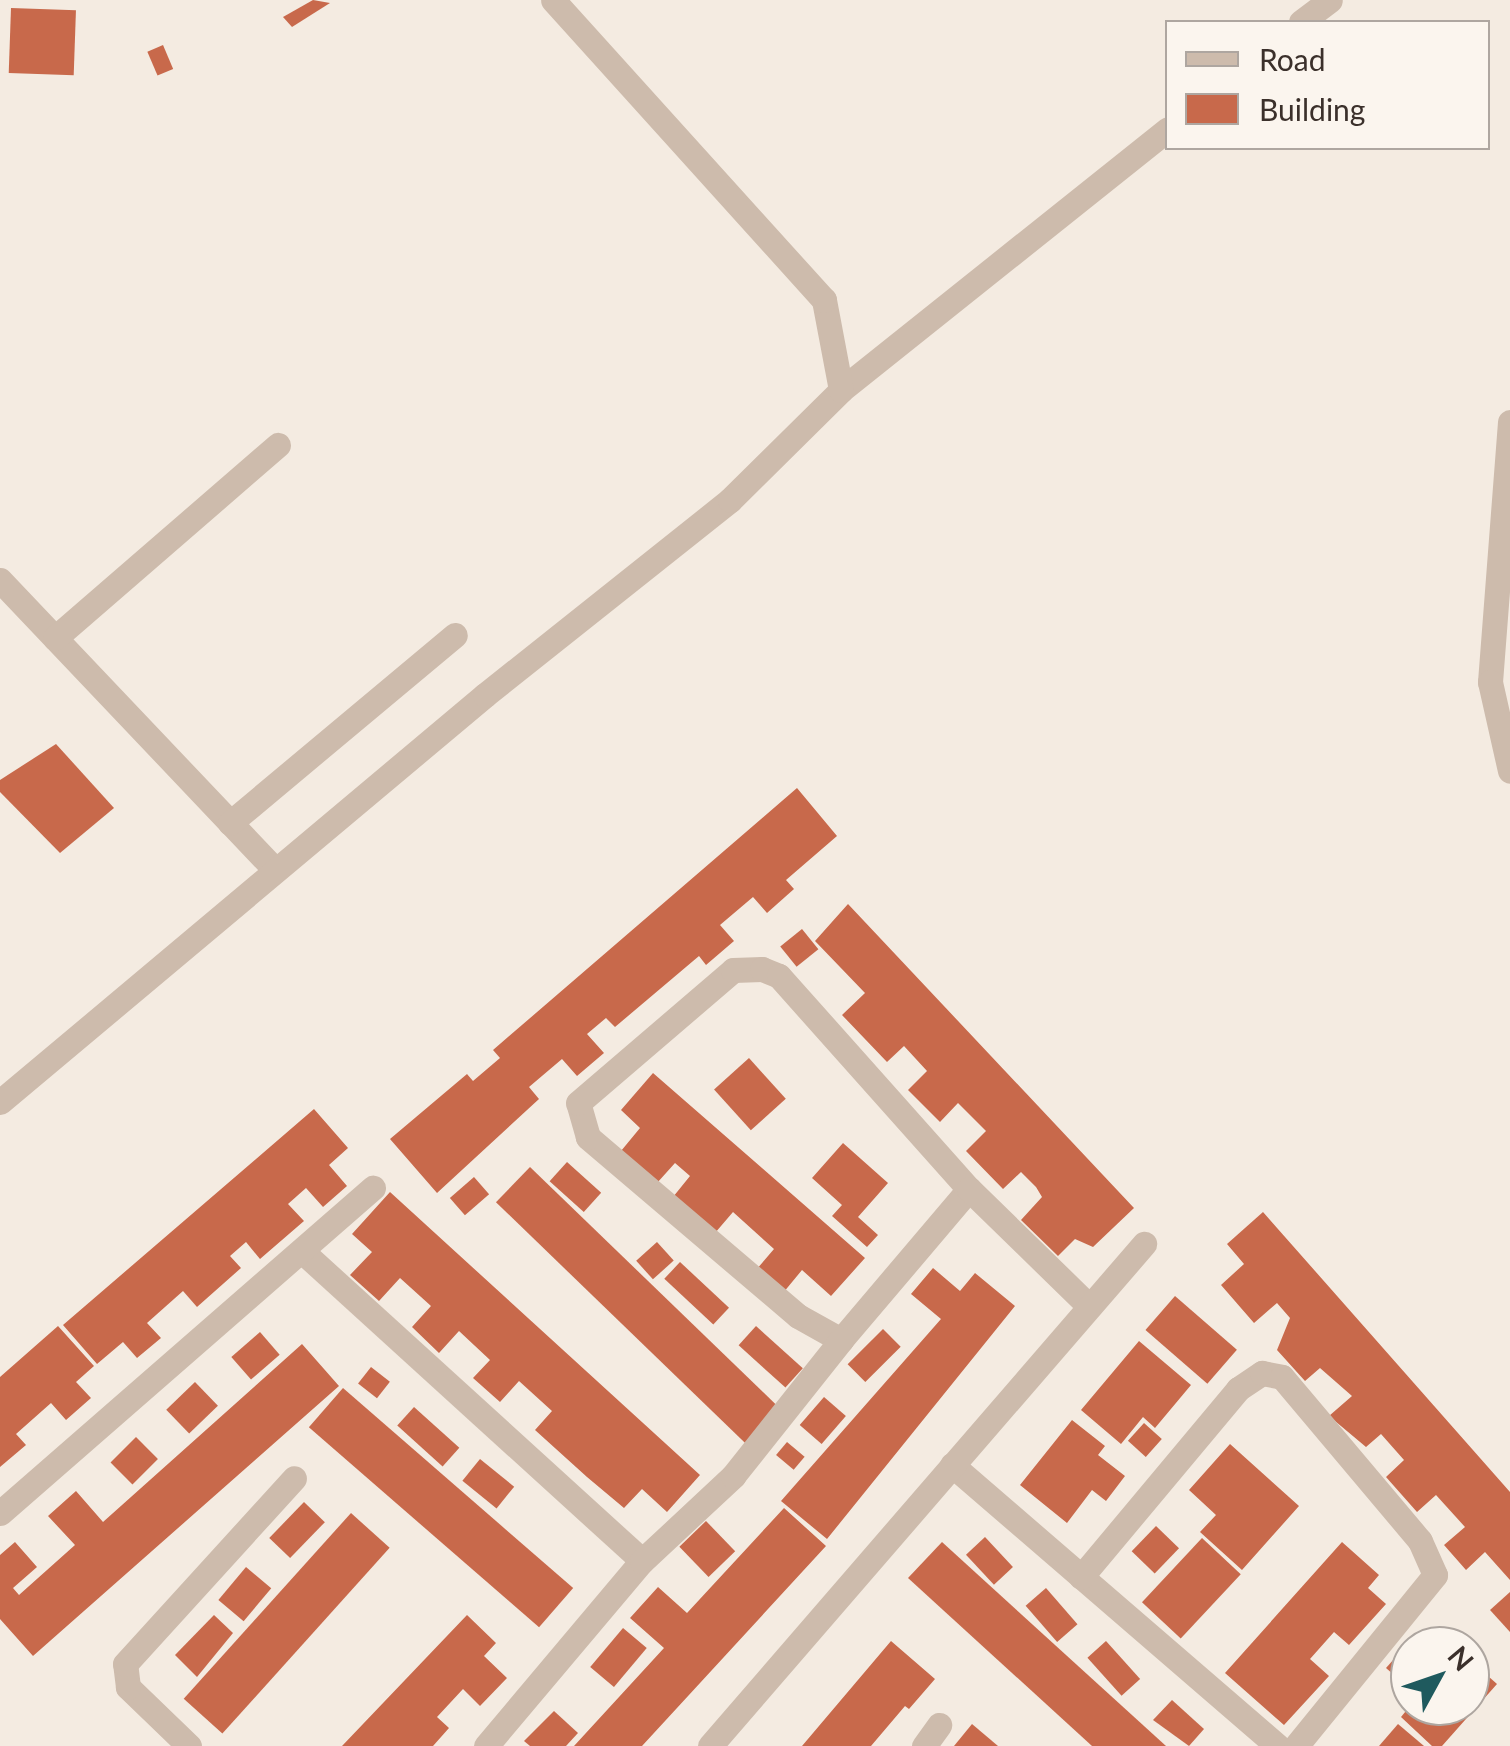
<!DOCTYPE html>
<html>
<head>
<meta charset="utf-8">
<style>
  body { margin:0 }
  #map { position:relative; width:1510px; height:1746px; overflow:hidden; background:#f4ebe1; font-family:Lato,sans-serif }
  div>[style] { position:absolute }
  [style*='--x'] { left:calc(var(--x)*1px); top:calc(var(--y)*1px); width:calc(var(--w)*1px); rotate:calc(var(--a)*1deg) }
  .building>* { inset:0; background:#c8694b; transform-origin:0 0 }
  .minor>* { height:25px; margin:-12.5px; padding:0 12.5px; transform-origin:12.5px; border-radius:12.5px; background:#cdbbac }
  span { translate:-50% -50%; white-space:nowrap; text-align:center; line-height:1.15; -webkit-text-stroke:10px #fbf5ee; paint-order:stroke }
  .legend { position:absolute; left:1165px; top:20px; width:325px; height:130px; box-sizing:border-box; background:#fbf5ee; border:2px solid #aea6a0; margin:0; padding:12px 18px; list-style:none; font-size:30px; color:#3b302b }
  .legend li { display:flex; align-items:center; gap:20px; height:50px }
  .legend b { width:50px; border:2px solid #aea6a0 }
  .north { position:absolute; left:1390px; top:1626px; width:100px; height:100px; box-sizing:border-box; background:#fbf5ee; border:2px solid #aea6a0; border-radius:50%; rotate:50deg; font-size:28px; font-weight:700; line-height:40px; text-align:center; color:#3b302b }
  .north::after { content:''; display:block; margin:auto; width:35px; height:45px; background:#1f5a5e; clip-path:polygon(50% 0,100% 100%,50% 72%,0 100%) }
</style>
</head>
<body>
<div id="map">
  <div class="building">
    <i style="clip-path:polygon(313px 0,330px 3px,292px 27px,283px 17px)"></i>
    <i style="left:11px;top:8px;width:65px;height:65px;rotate:2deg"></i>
    <i style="left:163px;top:45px;width:26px;height:17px;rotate:67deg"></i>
    <i style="clip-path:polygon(56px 744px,114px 808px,60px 853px,0 792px,0 780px)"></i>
    <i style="clip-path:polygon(797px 788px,837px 836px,786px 880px,794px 889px,767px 913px,753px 897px,720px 925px,734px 941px,706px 965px,699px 956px,615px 1027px,606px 1018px,587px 1034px,604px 1053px,577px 1076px,562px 1059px,529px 1087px,539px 1099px,437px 1193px,390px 1139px,467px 1074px,473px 1081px,500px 1058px,493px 1050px)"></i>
    <i style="clip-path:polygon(848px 904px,1134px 1208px,1093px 1247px,1075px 1239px,1058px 1256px,1021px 1220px,1042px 1197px,1036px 1187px,1021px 1172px,1003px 1189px,966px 1151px,986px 1131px,958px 1103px,940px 1122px,908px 1090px,927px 1071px,904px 1046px,887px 1062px,842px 1015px,865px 993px,815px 941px)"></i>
    <i style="left:802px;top:929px;width:26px;height:28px;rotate:51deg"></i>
    <i style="left:749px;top:1058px;width:55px;height:47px;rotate:48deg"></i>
    <i style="clip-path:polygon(653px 1073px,865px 1258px,831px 1296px,802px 1270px,783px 1293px,756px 1270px,774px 1249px,733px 1212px,715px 1233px,673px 1197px,690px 1176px,675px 1163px,657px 1183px,621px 1151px,640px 1128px,621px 1110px)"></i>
    <i style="clip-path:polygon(314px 1109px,348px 1148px,329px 1165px,347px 1186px,323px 1207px,306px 1188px,288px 1204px,304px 1221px,260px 1259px,246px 1242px,230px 1256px,241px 1268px,197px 1307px,183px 1291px,147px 1323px,161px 1338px,137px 1358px,123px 1342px,97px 1364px,63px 1325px)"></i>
    <i style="clip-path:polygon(843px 1143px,888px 1183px,858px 1217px,878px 1235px,867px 1247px,832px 1216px,842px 1205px,812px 1178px)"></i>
    <i style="left:567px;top:1162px;width:46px;height:26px;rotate:42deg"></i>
    <i style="left:530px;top:1167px;width:350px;height:49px;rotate:44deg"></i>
    <i style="left:474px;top:1177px;width:23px;height:32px;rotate:49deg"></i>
    <i style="clip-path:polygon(390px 1192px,700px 1475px,667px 1512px,642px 1489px,624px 1508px,587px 1477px,535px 1430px,552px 1411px,519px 1381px,500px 1402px,473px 1378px,490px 1360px,459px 1331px,439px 1353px,412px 1327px,431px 1306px,400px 1278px,379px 1301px,350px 1275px,372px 1252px,352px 1234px)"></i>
    <i style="clip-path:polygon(1263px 1212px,1510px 1492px,1510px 1580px,1485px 1552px,1466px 1570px,1444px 1545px,1465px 1527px,1436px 1495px,1417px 1512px,1386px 1477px,1404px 1460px,1381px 1434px,1366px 1447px,1329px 1416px,1352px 1396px,1320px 1368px,1305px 1381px,1277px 1350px,1290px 1318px,1277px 1303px,1254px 1323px,1221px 1285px,1244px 1264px,1227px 1244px)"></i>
    <i style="left:657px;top:1242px;width:25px;height:28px;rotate:48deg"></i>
    <i style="left:680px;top:1262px;width:67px;height:23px;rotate:43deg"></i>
    <i style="clip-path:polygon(933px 1268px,960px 1291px,975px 1273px,1015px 1306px,827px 1539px,781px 1501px,941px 1319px,911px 1294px)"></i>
    <i style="left:1175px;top:1296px;width:82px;height:45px;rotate:41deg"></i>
    <i style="clip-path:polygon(58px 1326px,94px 1366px,76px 1382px,91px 1398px,66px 1420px,51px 1403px,16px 1434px,26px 1445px,0 1467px,0 1377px)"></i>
    <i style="left:756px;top:1326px;width:63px;height:26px;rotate:42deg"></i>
    <i style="left:883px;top:1329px;width:25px;height:50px;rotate:45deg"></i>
    <i style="left:260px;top:1332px;width:30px;height:38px;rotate:49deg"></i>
    <i style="clip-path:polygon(1139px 1341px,1191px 1385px,1155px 1428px,1143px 1417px,1121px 1444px,1081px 1410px)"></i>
    <i style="clip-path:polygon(302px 1344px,339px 1386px,33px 1656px,0 1619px,0 1555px,15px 1542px,37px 1567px,13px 1588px,19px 1595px,75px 1545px,48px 1516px,76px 1491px,103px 1522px)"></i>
    <i style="left:371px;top:1367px;width:24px;height:21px;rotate:38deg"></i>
    <i style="left:195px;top:1382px;width:33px;height:40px;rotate:46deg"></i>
    <i style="left:343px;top:1388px;width:305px;height:52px;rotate:41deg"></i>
    <i style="left:824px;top:1397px;width:29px;height:37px;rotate:41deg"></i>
    <i style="left:414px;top:1407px;width:61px;height:25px;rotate:42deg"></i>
    <i style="clip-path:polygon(1072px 1420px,1105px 1446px,1098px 1455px,1125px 1476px,1106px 1501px,1092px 1490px,1067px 1523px,1020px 1485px)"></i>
    <i style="left:1144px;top:1423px;width:24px;height:24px;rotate:42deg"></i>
    <i style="left:136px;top:1437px;width:31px;height:36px;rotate:45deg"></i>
    <i style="left:787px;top:1442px;width:23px;height:17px;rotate:40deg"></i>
    <i style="clip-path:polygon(1230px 1444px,1299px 1506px,1242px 1570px,1200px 1532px,1216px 1515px,1189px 1490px)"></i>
    <i style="left:480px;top:1459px;width:44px;height:28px;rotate:39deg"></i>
    <i style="left:304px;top:1502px;width:29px;height:50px;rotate:44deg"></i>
    <i style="clip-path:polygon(784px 1508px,826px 1546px,642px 1746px,574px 1746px,664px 1648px,630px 1618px,658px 1587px,687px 1613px)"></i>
    <i style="left:351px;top:1513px;width:52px;height:250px;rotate:42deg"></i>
    <i style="left:706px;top:1521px;width:42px;height:37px;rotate:46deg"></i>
    <i style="left:1156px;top:1526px;width:32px;height:35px;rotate:44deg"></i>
    <i style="left:985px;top:1537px;width:41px;height:26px;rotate:47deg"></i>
    <i style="left:1202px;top:1538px;width:53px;height:88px;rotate:43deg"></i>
    <i style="clip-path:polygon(942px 1542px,1166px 1746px,1092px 1746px,908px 1578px)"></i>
    <i style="clip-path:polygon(1342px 1542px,1379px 1575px,1368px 1588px,1386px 1604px,1349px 1645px,1334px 1632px,1310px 1659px,1329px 1676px,1284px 1725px,1225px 1673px)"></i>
    <i style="left:246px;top:1567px;width:33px;height:43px;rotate:40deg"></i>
    <i style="left:1046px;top:1588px;width:48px;height:27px;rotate:49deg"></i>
    <i style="clip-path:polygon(1510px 1592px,1510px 1632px,1490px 1610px)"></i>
    <i style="clip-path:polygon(214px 1615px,233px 1633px,197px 1677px,175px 1655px)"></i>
    <i style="clip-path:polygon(467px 1615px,496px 1643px,484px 1656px,507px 1678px,480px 1706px,463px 1689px,437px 1717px,449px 1728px,433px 1746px,342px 1746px)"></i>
    <i style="left:623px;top:1628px;width:31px;height:51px;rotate:40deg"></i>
    <i style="clip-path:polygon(891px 1641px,935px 1679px,909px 1709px,905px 1706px,871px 1746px,802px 1746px)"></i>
    <i style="left:1106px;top:1641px;width:51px;height:25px;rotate:48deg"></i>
    <i style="clip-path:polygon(1410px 1641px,1410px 1689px,1386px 1668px)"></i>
    <i style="clip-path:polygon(1470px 1660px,1497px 1684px,1442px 1746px,1432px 1746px,1401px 1717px,1410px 1706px,1470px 1706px)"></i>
    <i style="clip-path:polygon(1172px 1700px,1204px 1729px,1189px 1746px,1153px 1720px)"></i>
    <i style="clip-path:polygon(554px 1711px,578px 1733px,566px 1746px,530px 1746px,524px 1741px)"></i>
    <i style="clip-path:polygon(972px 1724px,998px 1746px,954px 1746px)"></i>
    <i style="clip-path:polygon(1398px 1724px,1424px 1746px,1379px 1746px)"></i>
  </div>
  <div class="minor">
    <i style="--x:1301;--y:22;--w:36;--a:-37"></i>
    <i style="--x:841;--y:390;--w:418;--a:-38.6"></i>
    <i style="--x:1510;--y:422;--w:261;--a:94.4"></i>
    <i style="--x:1490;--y:682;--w:91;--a:77.3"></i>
    <i style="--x:0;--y:580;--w:400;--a:46.5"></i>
    <i style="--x:55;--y:638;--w:295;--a:-40.9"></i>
    <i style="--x:230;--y:823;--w:293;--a:-39.9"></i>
    <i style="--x:0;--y:1102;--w:633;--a:-40"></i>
    <i style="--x:485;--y:695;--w:313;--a:-38.5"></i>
    <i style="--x:730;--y:500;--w:156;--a:-44.7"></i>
    <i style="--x:841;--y:390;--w:92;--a:-100.7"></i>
    <i style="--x:824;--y:300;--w:404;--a:-132.1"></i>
    <i style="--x:969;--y:1189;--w:198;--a:130.3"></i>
    <i style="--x:841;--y:1340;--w:49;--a:-150.8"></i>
    <i style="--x:798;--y:1316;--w:276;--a:-139.6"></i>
    <i style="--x:588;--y:1137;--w:35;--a:-106"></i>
    <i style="--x:578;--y:1103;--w:204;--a:-40.6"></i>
    <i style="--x:733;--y:970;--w:29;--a:-2"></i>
    <i style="--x:762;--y:969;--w:18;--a:22"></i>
    <i style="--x:779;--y:976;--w:285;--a:48.3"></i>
    <i style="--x:969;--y:1189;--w:168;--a:44.3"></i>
    <i style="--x:304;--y:1253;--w:457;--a:42.3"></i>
    <i style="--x:952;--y:1465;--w:430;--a:40.8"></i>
    <i style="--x:0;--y:1513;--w:495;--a:-41.1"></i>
    <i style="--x:1081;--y:1577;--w:245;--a:-50.1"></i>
    <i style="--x:1238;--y:1389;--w:29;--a:-34"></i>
    <i style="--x:1262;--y:1373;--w:20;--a:11"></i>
    <i style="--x:1282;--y:1377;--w:214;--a:49.9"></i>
    <i style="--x:1420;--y:1541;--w:37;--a:66"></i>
    <i style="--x:1435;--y:1575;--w:220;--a:129.1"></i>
    <i style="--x:189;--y:1746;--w:85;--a:-136"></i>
    <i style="--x:128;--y:1687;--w:23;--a:-97"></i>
    <i style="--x:125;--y:1664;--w:251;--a:-47.7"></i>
    <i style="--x:486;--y:1746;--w:242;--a:-49.9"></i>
    <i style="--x:642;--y:1561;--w:125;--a:-43"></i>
    <i style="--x:733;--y:1476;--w:174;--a:-51.5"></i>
    <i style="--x:710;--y:1746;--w:664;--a:-49.16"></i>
    <i style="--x:924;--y:1746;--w:26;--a:-54"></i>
  </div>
  <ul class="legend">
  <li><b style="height:12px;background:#cdbbac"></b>Road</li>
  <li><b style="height:28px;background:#c8694b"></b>Building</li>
  </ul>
  <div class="north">N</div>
</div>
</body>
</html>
